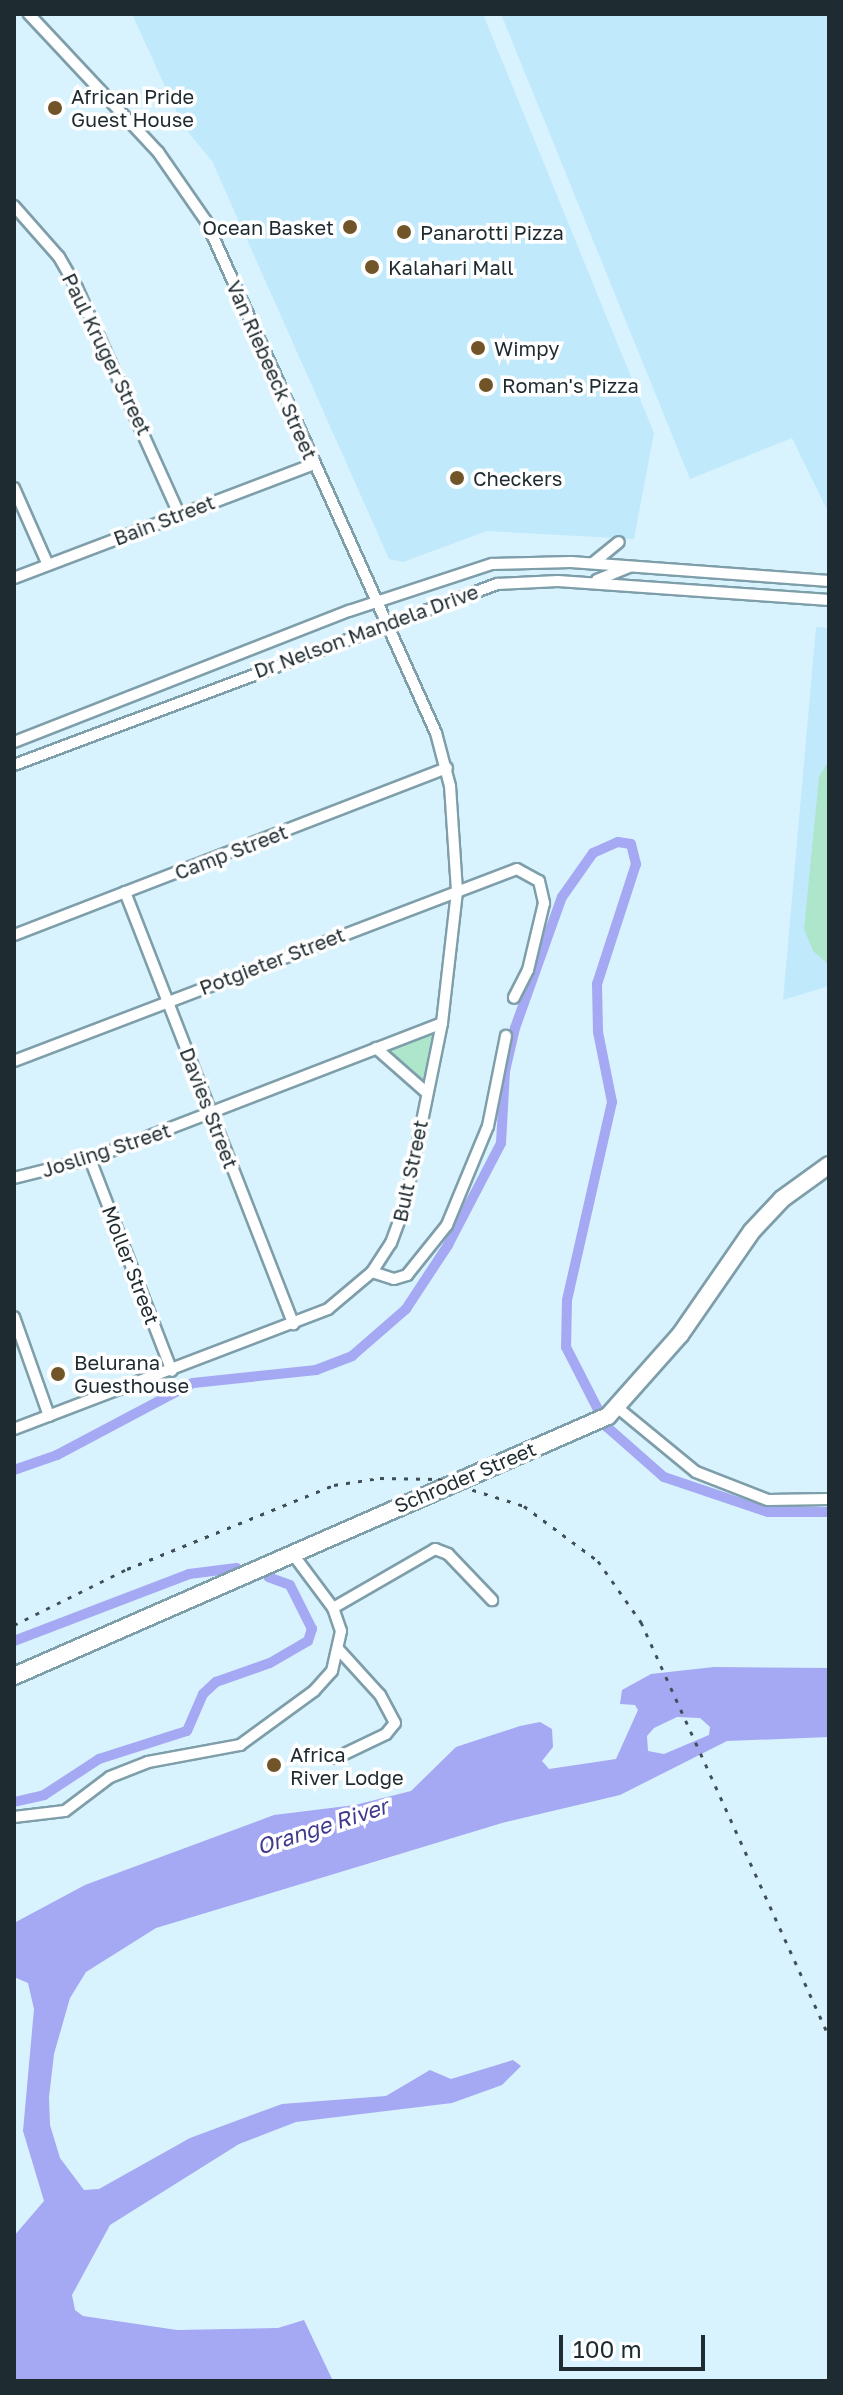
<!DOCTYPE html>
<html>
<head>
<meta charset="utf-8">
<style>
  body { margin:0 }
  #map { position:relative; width:843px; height:2395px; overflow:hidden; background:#d8f3fe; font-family:"Golos Text",sans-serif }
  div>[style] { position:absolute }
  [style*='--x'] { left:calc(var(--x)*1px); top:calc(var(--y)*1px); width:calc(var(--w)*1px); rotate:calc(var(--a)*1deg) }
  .built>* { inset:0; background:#c0eafb }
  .green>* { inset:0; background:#aee6cc }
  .water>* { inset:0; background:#a5a8f2 }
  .canal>* { height:10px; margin:-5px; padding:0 5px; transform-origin:5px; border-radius:5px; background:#a5a8f2 }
  .roads { filter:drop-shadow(2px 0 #7e9eaa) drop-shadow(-2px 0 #7e9eaa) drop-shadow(0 2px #7e9eaa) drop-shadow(0 -2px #7e9eaa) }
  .minor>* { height:10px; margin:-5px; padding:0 5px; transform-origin:5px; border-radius:5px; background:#fff }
  .highway>* { height:16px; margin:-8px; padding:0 8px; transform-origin:8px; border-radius:8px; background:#fff }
  .rail>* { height:3px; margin-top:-1.5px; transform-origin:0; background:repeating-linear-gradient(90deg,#3f4e54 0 4px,transparent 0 12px) }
  .dots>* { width:22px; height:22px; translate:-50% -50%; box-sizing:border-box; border:4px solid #fff; border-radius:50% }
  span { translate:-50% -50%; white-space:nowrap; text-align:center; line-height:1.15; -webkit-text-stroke:7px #fff; paint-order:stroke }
  .poi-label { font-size:20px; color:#1e2b30 }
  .left { translate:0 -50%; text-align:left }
  .right { translate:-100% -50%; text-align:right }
  .street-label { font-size:20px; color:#1e2b30 }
  .water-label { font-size:22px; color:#413b90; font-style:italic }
  .frame { position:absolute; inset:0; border:16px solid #1e2b30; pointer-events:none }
  .scale { position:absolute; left:559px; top:2335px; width:146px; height:36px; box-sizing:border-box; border:4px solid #1e2b30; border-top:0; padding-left:10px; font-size:24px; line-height:28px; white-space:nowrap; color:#1e2b30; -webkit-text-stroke:6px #fff; paint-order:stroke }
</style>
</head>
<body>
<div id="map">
  <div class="built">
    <i style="clip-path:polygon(132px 14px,483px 14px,654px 433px,634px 539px,487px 531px,403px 562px,389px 559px,212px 161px,183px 126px)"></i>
    <i style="clip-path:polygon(501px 14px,829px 14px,829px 514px,792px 438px,690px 479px)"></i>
    <i style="clip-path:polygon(816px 627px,829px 628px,829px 986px,783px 1000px)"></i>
  </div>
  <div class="green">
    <i style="clip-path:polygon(829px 760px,829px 965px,813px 951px,804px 929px,819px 777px)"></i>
    <i style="clip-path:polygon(434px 1027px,424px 1083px,384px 1048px)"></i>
  </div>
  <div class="water">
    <i style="clip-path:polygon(evenodd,714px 1667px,829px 1668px,829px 1737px,727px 1741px,620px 1795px,502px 1823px,156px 1928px,86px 1972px,70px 1998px,54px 2054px,49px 2097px,50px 2125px,60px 2158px,84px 2190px,99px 2189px,190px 2138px,282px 2104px,386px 2096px,430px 2070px,451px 2079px,513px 2060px,521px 2066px,502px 2085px,452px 2103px,296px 2122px,239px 2144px,110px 2225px,72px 2295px,75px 2310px,83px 2316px,177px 2330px,278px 2328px,304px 2320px,333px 2381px,14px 2381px,14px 2236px,44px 2201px,23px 2131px,34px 2009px,28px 1983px,14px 1977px,14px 1923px,85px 1885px,274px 1815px,355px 1805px,411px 1791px,456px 1747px,520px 1726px,540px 1722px,552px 1729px,553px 1747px,542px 1761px,549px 1769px,616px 1759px,638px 1710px,635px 1705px,620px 1704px,622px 1690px,651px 1674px,714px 1667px,677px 1717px,700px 1718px,710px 1727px,709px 1735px,664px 1754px,648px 1751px,647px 1736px,654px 1728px,677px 1717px)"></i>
  </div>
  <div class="canal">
    <i style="--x:14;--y:1470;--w:46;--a:-19.2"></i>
    <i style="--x:57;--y:1455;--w:154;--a:-27.9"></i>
    <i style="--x:193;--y:1383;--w:124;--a:-6"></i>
    <i style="--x:316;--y:1370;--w:39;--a:-21"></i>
    <i style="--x:352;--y:1356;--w:72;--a:-41"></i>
    <i style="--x:406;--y:1309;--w:77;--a:-56.7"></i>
    <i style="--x:448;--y:1245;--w:115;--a:-62.5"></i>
    <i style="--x:501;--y:1143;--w:72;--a:-86.8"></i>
    <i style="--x:505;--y:1071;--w:44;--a:-76.9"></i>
    <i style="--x:515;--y:1028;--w:139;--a:-70.3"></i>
    <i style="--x:562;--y:897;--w:54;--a:-54.8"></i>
    <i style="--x:593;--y:853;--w:27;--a:-24"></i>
    <i style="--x:618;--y:842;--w:13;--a:9"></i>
    <i style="--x:631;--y:844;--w:21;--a:76"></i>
    <i style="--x:636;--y:864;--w:126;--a:108"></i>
    <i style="--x:597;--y:984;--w:48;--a:88.8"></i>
    <i style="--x:598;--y:1032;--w:71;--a:78.7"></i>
    <i style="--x:612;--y:1102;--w:203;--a:102.8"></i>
    <i style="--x:567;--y:1300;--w:47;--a:91.2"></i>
    <i style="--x:566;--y:1347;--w:90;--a:62.9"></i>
    <i style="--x:607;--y:1427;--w:76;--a:41.3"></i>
    <i style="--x:664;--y:1477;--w:110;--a:18.6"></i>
    <i style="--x:768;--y:1512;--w:61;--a:0"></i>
    <i style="--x:14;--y:1641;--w:187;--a:-20.9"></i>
    <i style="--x:189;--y:1574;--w:48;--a:-7.1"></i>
    <i style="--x:14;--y:1802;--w:31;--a:-13"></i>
    <i style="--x:44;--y:1795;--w:66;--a:-33.2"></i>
    <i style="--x:99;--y:1759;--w:92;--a:-17.7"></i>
    <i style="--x:187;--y:1731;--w:40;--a:-66.6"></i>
    <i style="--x:203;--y:1694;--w:18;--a:-43"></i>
    <i style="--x:216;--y:1682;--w:57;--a:-19.4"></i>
    <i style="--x:270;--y:1663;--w:44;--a:-30.1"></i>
    <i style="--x:308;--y:1641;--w:13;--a:-72"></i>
    <i style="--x:312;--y:1629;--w:49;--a:-116.6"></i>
    <i style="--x:290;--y:1585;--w:23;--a:-160"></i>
  </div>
  <div class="roads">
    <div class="minor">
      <i style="--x:14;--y:206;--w:68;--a:48.6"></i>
      <i style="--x:59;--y:257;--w:36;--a:60"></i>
      <i style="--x:77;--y:288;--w:248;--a:65.7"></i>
      <i style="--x:14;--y:488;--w:84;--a:66.2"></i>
      <i style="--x:593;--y:563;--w:33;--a:-39"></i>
      <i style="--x:14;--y:578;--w:321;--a:-20.8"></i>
      <i style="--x:597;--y:580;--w:35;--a:-22"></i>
      <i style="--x:14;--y:742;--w:360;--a:-21.4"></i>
      <i style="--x:349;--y:611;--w:151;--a:-18.2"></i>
      <i style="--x:492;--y:564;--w:79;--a:-1.5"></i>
      <i style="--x:571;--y:562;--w:259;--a:4.2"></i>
      <i style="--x:14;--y:765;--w:516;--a:-20.54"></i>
      <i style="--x:497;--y:584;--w:61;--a:-2.8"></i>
      <i style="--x:558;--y:581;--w:272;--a:4"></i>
      <i style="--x:125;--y:892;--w:464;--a:68.7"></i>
      <i style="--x:14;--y:935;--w:464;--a:-21.1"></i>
      <i style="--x:376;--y:1048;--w:68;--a:41.4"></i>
      <i style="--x:14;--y:1061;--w:538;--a:-20.89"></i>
      <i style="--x:517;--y:869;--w:25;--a:29"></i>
      <i style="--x:539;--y:881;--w:23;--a:77"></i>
      <i style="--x:544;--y:903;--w:69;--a:103.4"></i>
      <i style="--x:528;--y:970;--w:31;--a:117"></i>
      <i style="--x:90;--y:1159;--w:227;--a:68.9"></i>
      <i style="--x:14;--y:1178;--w:78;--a:-14"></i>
      <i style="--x:90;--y:1159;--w:377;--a:-21.1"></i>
      <i style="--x:372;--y:1272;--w:23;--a:18"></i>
      <i style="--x:394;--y:1279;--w:14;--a:-17"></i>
      <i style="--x:407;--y:1275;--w:64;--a:-51.3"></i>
      <i style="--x:447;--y:1225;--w:107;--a:-67.5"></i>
      <i style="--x:488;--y:1126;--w:92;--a:-78.7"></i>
      <i style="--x:14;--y:1317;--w:105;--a:70.5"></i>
      <i style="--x:618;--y:1408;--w:101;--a:39.4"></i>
      <i style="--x:696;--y:1472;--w:77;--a:21.3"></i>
      <i style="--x:768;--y:1500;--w:61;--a:-0.9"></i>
      <i style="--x:14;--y:1429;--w:336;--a:-20.9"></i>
      <i style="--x:328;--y:1309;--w:57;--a:-40.1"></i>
      <i style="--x:372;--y:1272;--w:35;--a:-57"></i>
      <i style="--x:391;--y:1243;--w:40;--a:-69.8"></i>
      <i style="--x:405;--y:1205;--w:186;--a:-78.5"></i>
      <i style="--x:442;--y:1023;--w:133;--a:-83.5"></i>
      <i style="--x:457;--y:891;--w:105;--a:-93.8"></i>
      <i style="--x:450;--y:786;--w:55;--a:-104.8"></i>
      <i style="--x:436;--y:733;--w:561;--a:-114.19"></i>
      <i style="--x:206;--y:221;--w:84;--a:-124.8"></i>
      <i style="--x:158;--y:152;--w:189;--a:-133.1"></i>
      <i style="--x:292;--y:1553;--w:69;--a:53.3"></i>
      <i style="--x:333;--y:1608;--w:118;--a:-30"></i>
      <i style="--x:435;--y:1549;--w:14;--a:21"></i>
      <i style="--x:448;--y:1554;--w:64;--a:46.3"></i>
      <i style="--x:336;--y:1758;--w:55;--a:-25.6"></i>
      <i style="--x:386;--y:1734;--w:14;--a:-51"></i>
      <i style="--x:395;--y:1723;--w:32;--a:-118"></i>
      <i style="--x:380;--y:1695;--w:61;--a:-132.3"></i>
      <i style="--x:14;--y:1817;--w:51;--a:-6.7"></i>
      <i style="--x:65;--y:1811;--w:56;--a:-37.1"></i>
      <i style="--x:110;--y:1777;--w:41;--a:-21.5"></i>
      <i style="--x:148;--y:1762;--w:94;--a:-10.5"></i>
      <i style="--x:240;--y:1745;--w:92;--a:-36.1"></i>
      <i style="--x:314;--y:1691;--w:27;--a:-48"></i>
      <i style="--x:332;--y:1671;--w:41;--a:-77.3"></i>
      <i style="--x:341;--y:1631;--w:24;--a:-109"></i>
    </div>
    <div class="highway">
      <i style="--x:14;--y:1676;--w:648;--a:-23.64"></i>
      <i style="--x:608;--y:1416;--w:108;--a:-48.4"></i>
      <i style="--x:680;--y:1335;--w:126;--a:-55.3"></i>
      <i style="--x:752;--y:1231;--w:44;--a:-46.8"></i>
      <i style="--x:782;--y:1199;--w:58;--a:-35.9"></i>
    </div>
  </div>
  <div class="rail">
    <i style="--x:14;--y:1625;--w:126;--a:-26.4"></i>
    <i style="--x:127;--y:1569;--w:223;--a:-22.1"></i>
    <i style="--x:334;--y:1485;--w:47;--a:-8.7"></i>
    <i style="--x:380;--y:1478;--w:58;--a:1"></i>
    <i style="--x:438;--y:1479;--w:90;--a:17.4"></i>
    <i style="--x:524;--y:1506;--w:92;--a:36.6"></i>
    <i style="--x:598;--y:1561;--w:75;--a:54.8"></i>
    <i style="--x:641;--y:1622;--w:455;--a:65.6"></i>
  </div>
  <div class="dots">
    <i style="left:55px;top:108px;background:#715528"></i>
    <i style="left:350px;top:227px;background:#715528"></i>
    <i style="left:404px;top:232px;background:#715528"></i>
    <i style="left:372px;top:267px;background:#715528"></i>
    <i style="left:478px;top:348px;background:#715528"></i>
    <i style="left:486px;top:385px;background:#715528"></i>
    <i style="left:457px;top:478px;background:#715528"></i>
    <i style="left:58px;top:1374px;background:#715528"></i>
    <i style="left:274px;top:1765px;background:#715528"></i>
  </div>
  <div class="poi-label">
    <span class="left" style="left:71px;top:108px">African Pride<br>Guest House</span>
    <span class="right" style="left:334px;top:227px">Ocean Basket</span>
    <span class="left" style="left:420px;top:232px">Panarotti Pizza</span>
    <span class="left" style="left:388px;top:267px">Kalahari Mall</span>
    <span class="left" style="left:494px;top:348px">Wimpy</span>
    <span class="left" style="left:502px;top:385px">Roman's Pizza</span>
    <span class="left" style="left:473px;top:478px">Checkers</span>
    <span class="left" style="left:74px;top:1374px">Belurana<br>Guesthouse</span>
    <span class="left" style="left:290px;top:1766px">Africa<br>River Lodge</span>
  </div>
  <div class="street-label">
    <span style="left:107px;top:354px;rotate:64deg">Paul Kruger Street</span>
    <span style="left:272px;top:370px;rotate:66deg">Van Riebeeck Street</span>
    <span style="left:164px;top:520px;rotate:-21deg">Bain Street</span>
    <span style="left:366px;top:631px;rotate:-20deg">Dr Nelson Mandela Drive</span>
    <span style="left:231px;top:852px;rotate:-21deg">Camp Street</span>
    <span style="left:272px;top:961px;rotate:-21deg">Potgieter Street</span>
    <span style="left:209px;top:1108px;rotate:69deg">Davies Street</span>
    <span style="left:106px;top:1150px;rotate:-18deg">Josling Street</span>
    <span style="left:410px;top:1171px;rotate:-78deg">Bult Street</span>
    <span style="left:131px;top:1265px;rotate:69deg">Moller Street</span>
    <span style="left:465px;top:1477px;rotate:-23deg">Schroder Street</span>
  </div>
  <div class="water-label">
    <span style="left:322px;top:1826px;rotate:-18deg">Orange River</span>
  </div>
  <div class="frame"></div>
  <div class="scale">100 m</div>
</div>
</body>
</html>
